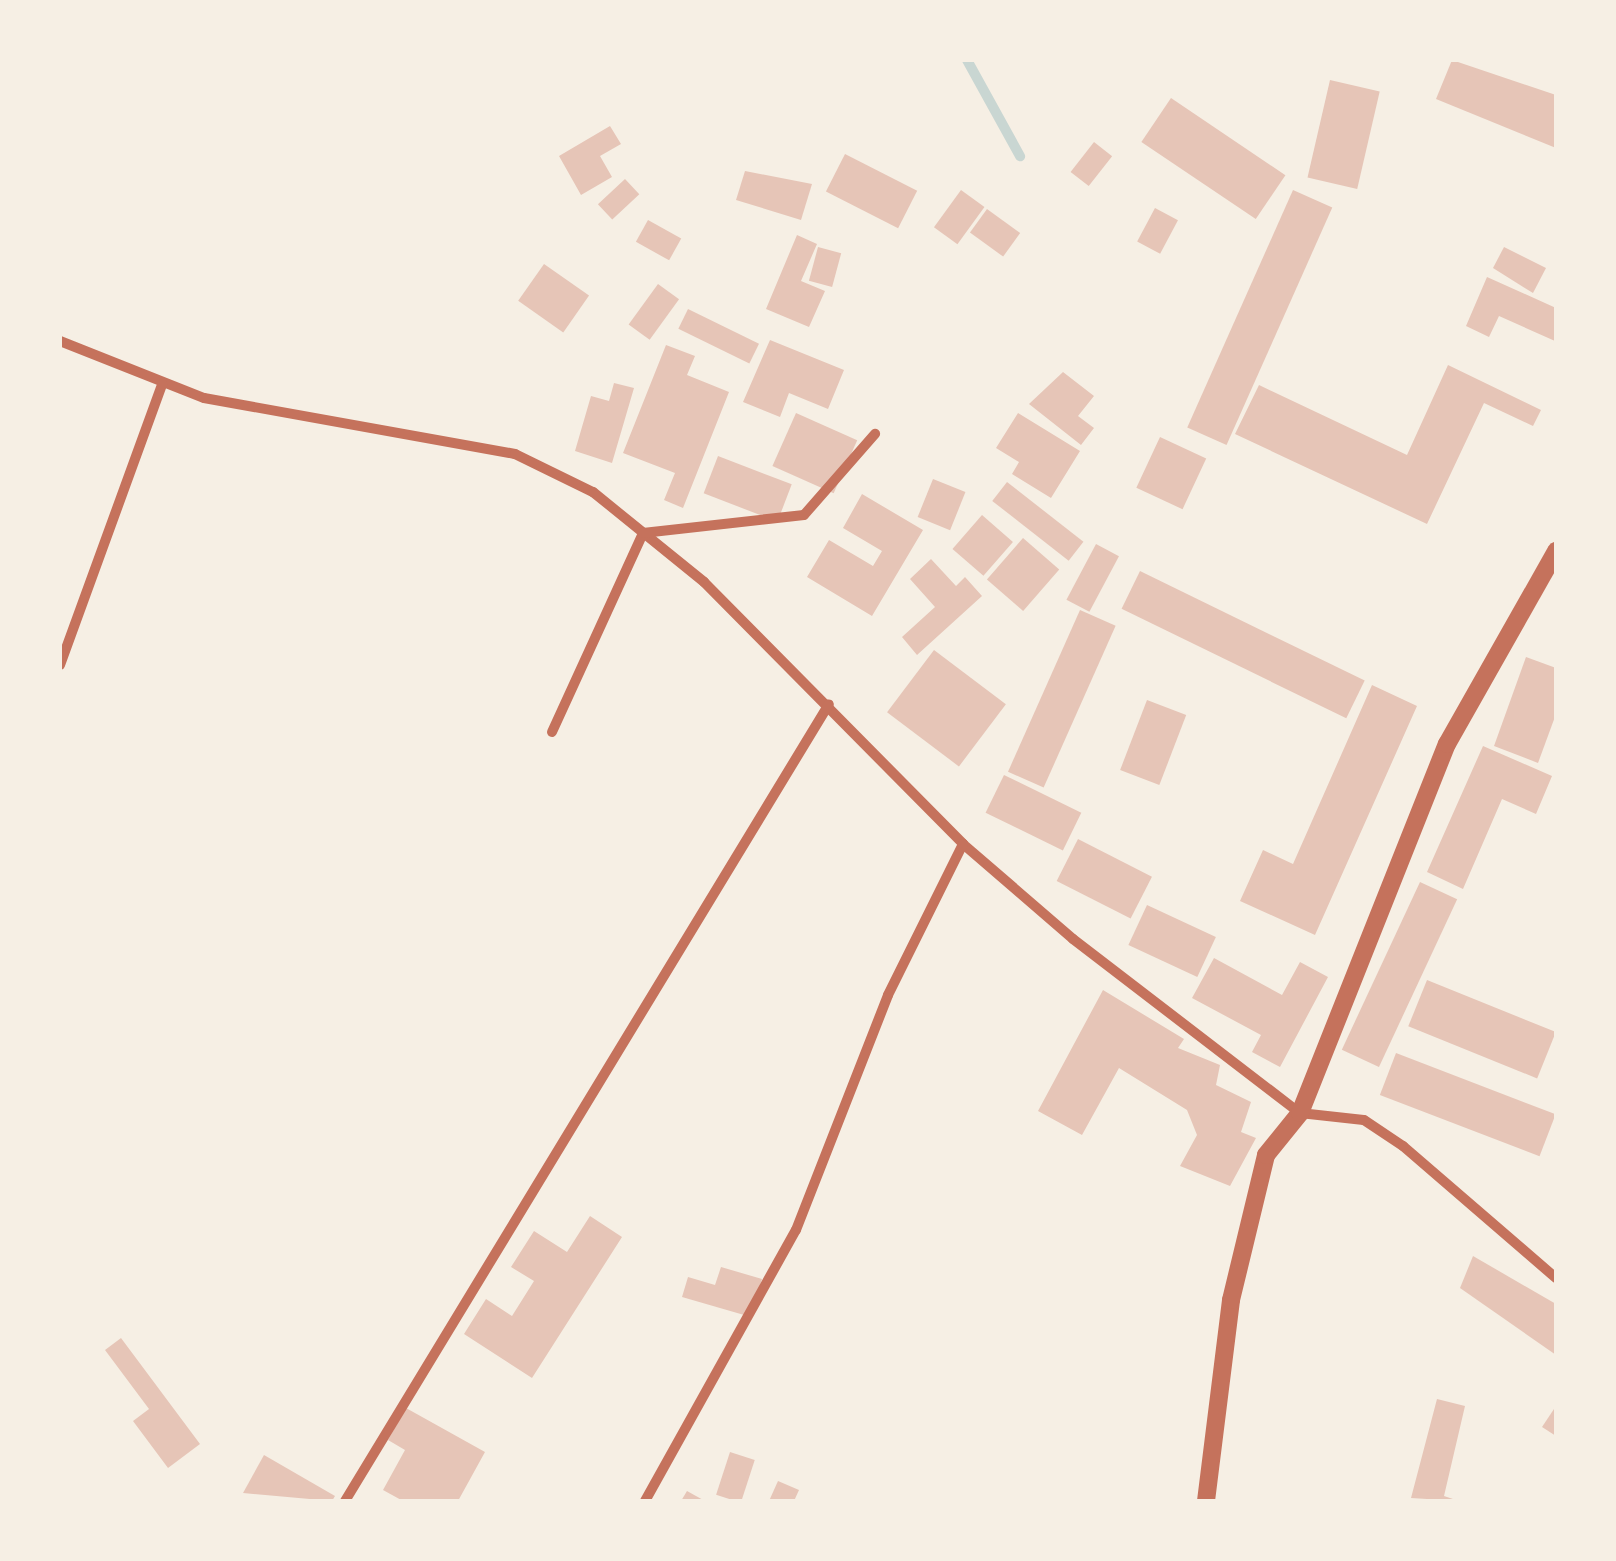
<!DOCTYPE html>
<html>
<head>
<meta charset="utf-8">
<style>
  body { margin:0 }
  #map { position:relative; width:1616px; height:1561px; overflow:hidden; background:#f6efe4; font-family:Mulish,sans-serif }
  div>[style] { position:absolute }
  [style*='--x'] { left:calc(var(--x)*1px); top:calc(var(--y)*1px); width:calc(var(--w)*1px); rotate:calc(var(--a)*1deg) }
  .stream>* { height:10px; margin:-5px; padding:0 5px; transform-origin:5px; border-radius:5px; background:#c9d6d2 }
  .building>* { inset:0; background:#e6c5b7; transform-origin:0 0 }
  .minor>* { height:10px; margin:-5px; padding:0 5px; transform-origin:5px; border-radius:5px; background:#c5725c }
  .tertiary>* { height:18px; margin:-9px; padding:0 9px; transform-origin:9px; border-radius:9px; background:#c5725c }
  span { translate:-50% -50%; white-space:nowrap; text-align:center; line-height:1.15; -webkit-text-stroke:9px #f6efe4; paint-order:stroke }
  .frame { position:absolute; inset:0; border:62px solid #f6efe4; pointer-events:none }
</style>
</head>
<body>
<div id="map">
  <div class="stream">
    <i style="--x:967;--y:60;--w:110;--a:61.1"></i>
  </div>
  <div class="building">
    <i style="clip-path:polygon(1452px 60px,1556px 95px,1556px 148px,1436px 99px)"></i>
    <i style="left:1330px;top:80px;width:51px;height:100px;rotate:13deg"></i>
    <i style="left:1171px;top:98px;width:138px;height:53px;rotate:34deg"></i>
    <i style="clip-path:polygon(610px 126px,621px 144px,600px 156px,612px 177px,581px 195px,559px 156px)"></i>
    <i style="left:1094px;top:142px;width:23px;height:38px;rotate:38deg"></i>
    <i style="left:845px;top:154px;width:81px;height:42px;rotate:27deg"></i>
    <i style="clip-path:polygon(745px 171px,812px 184px,801px 220px,736px 200px)"></i>
    <i style="left:625px;top:179px;width:21px;height:37px;rotate:47deg"></i>
    <i style="left:961px;top:190px;width:29px;height:46px;rotate:36deg"></i>
    <i style="left:1293px;top:190px;width:43px;height:260px;rotate:24deg"></i>
    <i style="left:1155px;top:208px;width:26px;height:38px;rotate:28deg"></i>
    <i style="left:987px;top:209px;width:41px;height:29px;rotate:36deg"></i>
    <i style="left:648px;top:220px;width:38px;height:25px;rotate:29deg"></i>
    <i style="clip-path:polygon(797px 235px,817px 244px,801px 281px,825px 291px,809px 327px,766px 309px)"></i>
    <i style="left:818px;top:247px;width:24px;height:35px;rotate:15deg"></i>
    <i style="clip-path:polygon(1504px 247px,1546px 268px,1533px 293px,1493px 268px)"></i>
    <i style="left:544px;top:264px;width:55px;height:45px;rotate:35deg"></i>
    <i style="clip-path:polygon(1487px 277px,1556px 308px,1555px 341px,1499px 316px,1489px 337px,1466px 326px)"></i>
    <i style="left:658px;top:284px;width:26px;height:50px;rotate:36deg"></i>
    <i style="left:688px;top:309px;width:79px;height:22px;rotate:26deg"></i>
    <i style="clip-path:polygon(770px 340px,844px 370px,828px 409px,789px 393px,780px 417px,743px 402px)"></i>
    <i style="clip-path:polygon(666px 345px,695px 356px,687px 375px,729px 392px,683px 508px,664px 500px,675px 473px,623px 453px)"></i>
    <i style="clip-path:polygon(1448px 365px,1541px 410px,1533px 426px,1484px 403px,1427px 524px,1235px 434px,1259px 385px,1407px 455px)"></i>
    <i style="clip-path:polygon(1063px 372px,1094px 396px,1078px 416px,1094px 428px,1081px 445px,1029px 404px)"></i>
    <i style="clip-path:polygon(614px 383px,634px 388px,612px 463px,575px 451px,591px 396px,609px 401px)"></i>
    <i style="left:796px;top:413px;width:67px;height:58px;rotate:24deg"></i>
    <i style="clip-path:polygon(1018px 413px,1080px 451px,1051px 498px,1012px 474px,1019px 462px,996px 448px)"></i>
    <i style="left:1160px;top:437px;width:51px;height:56px;rotate:25deg"></i>
    <i style="left:718px;top:456px;width:79px;height:40px;rotate:21deg"></i>
    <i style="left:933px;top:479px;width:35px;height:41px;rotate:22deg"></i>
    <i style="left:1007px;top:482px;width:97px;height:24px;rotate:38deg"></i>
    <i style="clip-path:polygon(862px 494px,923px 530px,872px 616px,807px 577px,829px 540px,873px 566px,882px 551px,843px 528px)"></i>
    <i style="left:982px;top:515px;width:41px;height:45px;rotate:41deg"></i>
    <i style="left:1023px;top:538px;width:48px;height:55px;rotate:41deg"></i>
    <i style="left:1096px;top:544px;width:26px;height:63px;rotate:28deg"></i>
    <i style="clip-path:polygon(931px 559px,956px 586px,965px 577px,982px 596px,917px 655px,902px 637px,935px 607px,910px 579px)"></i>
    <i style="left:1140px;top:571px;width:250px;height:42px;rotate:26deg"></i>
    <i style="left:1080px;top:610px;width:39px;height:177px;rotate:24deg"></i>
    <i style="left:934px;top:650px;width:90px;height:78px;rotate:37deg"></i>
    <i style="clip-path:polygon(1526px 657px,1556px 668px,1556px 714px,1538px 763px,1494px 746px)"></i>
    <i style="clip-path:polygon(1372px 685px,1417px 706px,1315px 935px,1240px 901px,1263px 850px,1293px 864px)"></i>
    <i style="left:1147px;top:700px;width:42px;height:75px;rotate:21deg"></i>
    <i style="clip-path:polygon(1483px 746px,1552px 776px,1536px 814px,1502px 799px,1463px 889px,1427px 872px)"></i>
    <i style="left:1004px;top:775px;width:86px;height:42px;rotate:26deg"></i>
    <i style="left:1078px;top:839px;width:83px;height:47px;rotate:27deg"></i>
    <i style="left:1420px;top:882px;width:41px;height:185px;rotate:25deg"></i>
    <i style="left:1147px;top:905px;width:76px;height:44px;rotate:25deg"></i>
    <i style="clip-path:polygon(1214px 958px,1282px 995px,1300px 962px,1328px 977px,1280px 1067px,1252px 1052px,1261px 1035px,1192px 998px)"></i>
    <i style="left:1427px;top:980px;width:139px;height:50px;rotate:22deg"></i>
    <i style="clip-path:polygon(1103px 990px,1184px 1039px,1178px 1048px,1220px 1065px,1216px 1085px,1251px 1102px,1241px 1132px,1256px 1138px,1230px 1186px,1180px 1166px,1197px 1135px,1187px 1110px,1119px 1068px,1082px 1135px,1038px 1111px)"></i>
    <i style="left:1396px;top:1053px;width:171px;height:45px;rotate:21deg"></i>
    <i style="clip-path:polygon(590px 1216px,622px 1237px,532px 1378px,464px 1334px,486px 1299px,512px 1316px,534px 1281px,511px 1267px,534px 1231px,567px 1252px)"></i>
    <i style="clip-path:polygon(1473px 1256px,1556px 1304px,1556px 1355px,1460px 1288px)"></i>
    <i style="clip-path:polygon(721px 1267px,762px 1279px,751px 1317px,682px 1297px,688px 1277px,715px 1285px)"></i>
    <i style="clip-path:polygon(121px 1338px,200px 1444px,168px 1468px,133px 1421px,149px 1409px,105px 1350px)"></i>
    <i style="clip-path:polygon(1437px 1399px,1465px 1406px,1444px 1496px,1459px 1501px,1411px 1498px)"></i>
    <i style="clip-path:polygon(1556px 1406px,1556px 1436px,1542px 1427px)"></i>
    <i style="clip-path:polygon(406px 1408px,485px 1452px,458px 1501px,403px 1501px,383px 1490px,405px 1450px,388px 1440px)"></i>
    <i style="left:730px;top:1452px;width:26px;height:45px;rotate:18deg"></i>
    <i style="clip-path:polygon(264px 1455px,335px 1496px,332px 1501px,243px 1493px)"></i>
    <i style="clip-path:polygon(778px 1481px,799px 1490px,794px 1501px,769px 1501px)"></i>
    <i style="clip-path:polygon(687px 1491px,705px 1501px,681px 1501px)"></i>
  </div>
  <div class="minor">
    <i style="--x:60;--y:341;--w:155;--a:21.6"></i>
    <i style="--x:204;--y:398;--w:316;--a:10.2"></i>
    <i style="--x:515;--y:454;--w:87;--a:26"></i>
    <i style="--x:593;--y:492;--w:143;--a:39"></i>
    <i style="--x:704;--y:582;--w:368;--a:45.3"></i>
    <i style="--x:963;--y:844;--w:145;--a:40.8"></i>
    <i style="--x:1073;--y:939;--w:286;--a:37.5"></i>
    <i style="--x:1300;--y:1113;--w:64;--a:6.2"></i>
    <i style="--x:1364;--y:1120;--w:47;--a:33.7"></i>
    <i style="--x:1403;--y:1146;--w:202;--a:40.8"></i>
    <i style="--x:60;--y:665;--w:299;--a:-70"></i>
    <i style="--x:552;--y:732;--w:219;--a:-65.4"></i>
    <i style="--x:643;--y:533;--w:162;--a:-6.4"></i>
    <i style="--x:804;--y:515;--w:108;--a:-48.8"></i>
    <i style="--x:345;--y:1501;--w:932;--a:-58.73"></i>
    <i style="--x:645;--y:1501;--w:310;--a:-60.9"></i>
    <i style="--x:796;--y:1230;--w:252;--a:-68.6"></i>
    <i style="--x:888;--y:995;--w:169;--a:-63.6"></i>
  </div>
  <div class="tertiary">
    <i style="--x:1206;--y:1501;--w:203;--a:-82.9"></i>
    <i style="--x:1231;--y:1300;--w:149;--a:-76.4"></i>
    <i style="--x:1266;--y:1155;--w:54;--a:-51"></i>
    <i style="--x:1300;--y:1113;--w:397;--a:-68.3"></i>
    <i style="--x:1447;--y:744;--w:222;--a:-60.5"></i>
  </div>
  <div class="frame"></div>
</div>
</body>
</html>
